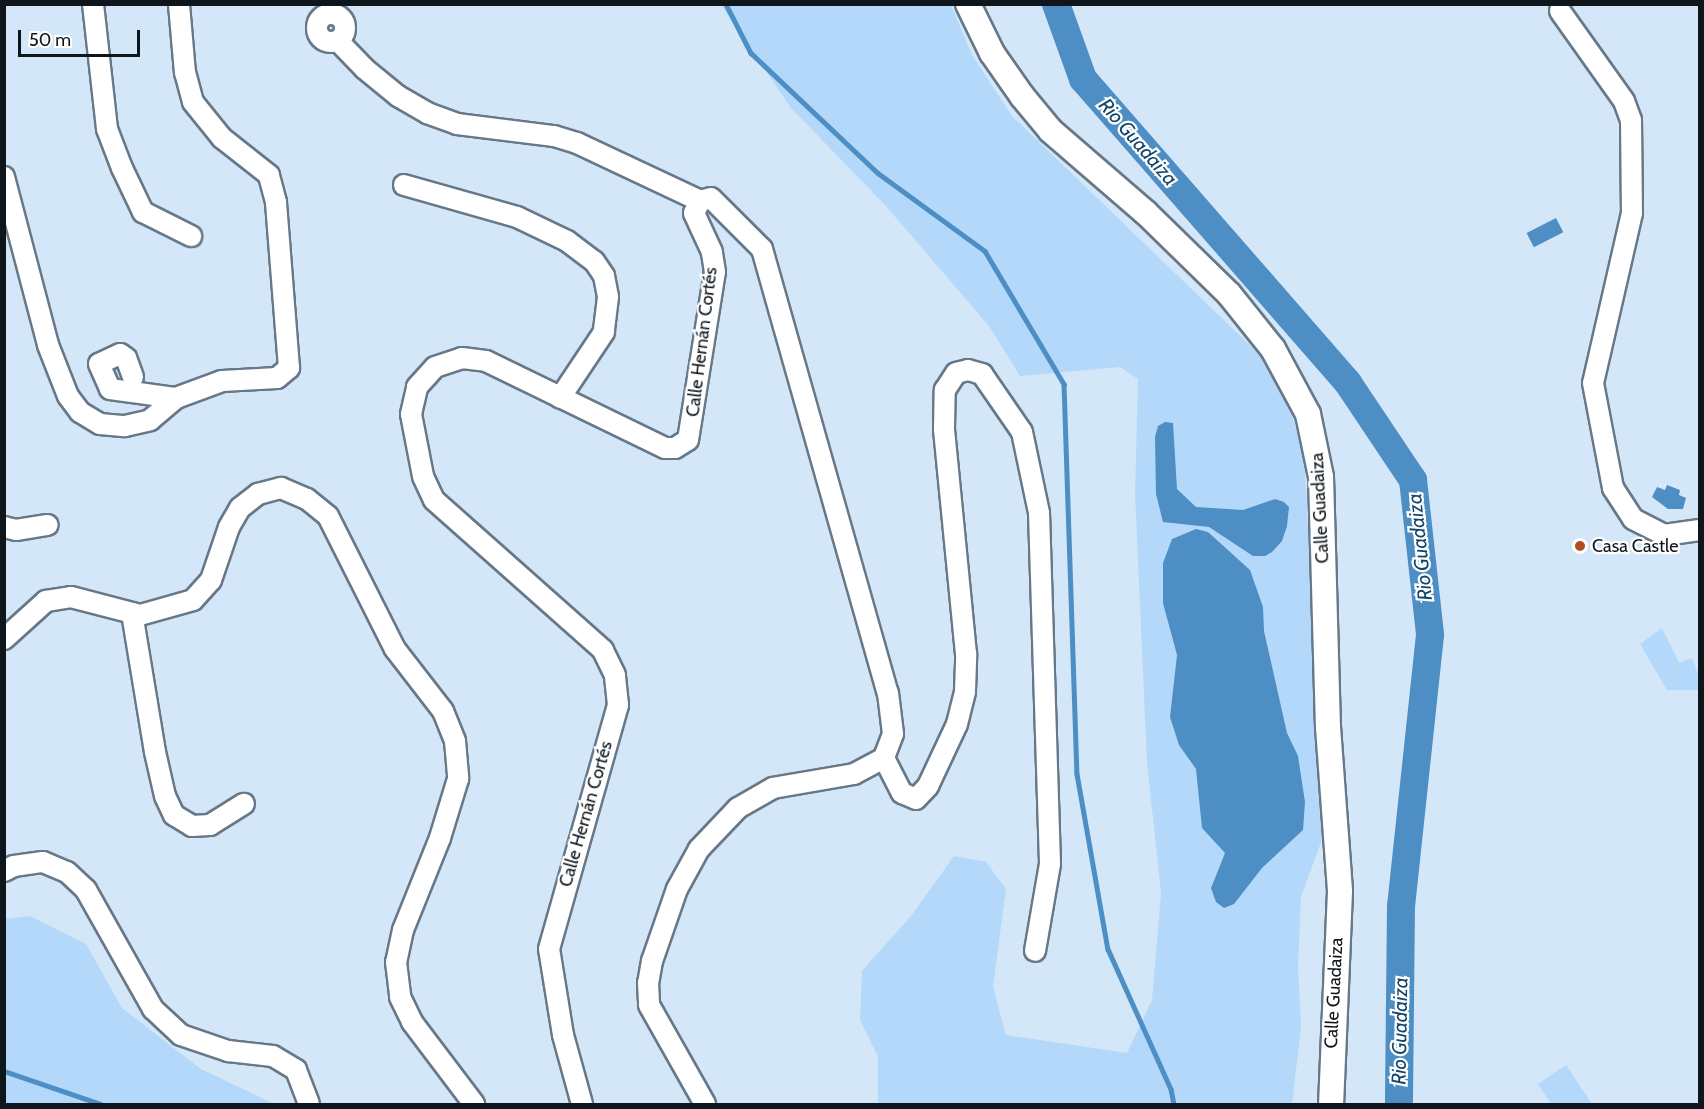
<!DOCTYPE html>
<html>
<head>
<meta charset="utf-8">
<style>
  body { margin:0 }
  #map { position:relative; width:1704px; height:1109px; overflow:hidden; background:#d4e7f8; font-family:Cabin,sans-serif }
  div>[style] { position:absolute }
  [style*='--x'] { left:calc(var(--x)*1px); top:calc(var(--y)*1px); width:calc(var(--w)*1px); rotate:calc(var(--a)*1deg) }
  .green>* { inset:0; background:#b3d8f9 }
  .water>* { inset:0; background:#4d8fc4; transform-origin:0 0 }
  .stream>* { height:4.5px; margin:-2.25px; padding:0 2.25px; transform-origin:2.25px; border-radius:2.25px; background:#4d8fc4 }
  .river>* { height:28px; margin:-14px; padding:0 14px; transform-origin:14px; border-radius:14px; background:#4d8fc4 }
  .roads { filter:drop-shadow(2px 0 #677888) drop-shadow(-2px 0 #677888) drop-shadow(0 2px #677888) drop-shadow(0 -2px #677888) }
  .minor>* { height:20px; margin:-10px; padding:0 10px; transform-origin:10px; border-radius:10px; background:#fff }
  .minor>.ring { margin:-10px; padding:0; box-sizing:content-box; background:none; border:20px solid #fff; border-radius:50% }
  .tertiary>* { height:24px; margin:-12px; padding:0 12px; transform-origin:12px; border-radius:12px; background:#fff }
  .dots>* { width:16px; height:16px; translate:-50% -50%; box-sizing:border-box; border:3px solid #fff; border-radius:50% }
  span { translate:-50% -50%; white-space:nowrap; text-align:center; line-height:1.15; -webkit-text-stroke:4.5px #fff; paint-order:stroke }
  .street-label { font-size:18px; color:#0f161b }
  .poi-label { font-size:18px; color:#0f161b }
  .left { translate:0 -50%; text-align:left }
  .water-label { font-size:20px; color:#124469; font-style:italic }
  .frame { position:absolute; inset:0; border:6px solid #0f161b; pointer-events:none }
  .scale { position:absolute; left:18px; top:30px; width:122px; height:27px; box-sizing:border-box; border:3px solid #0f161b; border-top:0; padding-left:8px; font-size:18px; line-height:21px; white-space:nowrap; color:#0f161b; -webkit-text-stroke:4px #fff; paint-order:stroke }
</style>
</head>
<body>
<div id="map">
  <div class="green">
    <i style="clip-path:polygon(721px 5px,951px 5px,972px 55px,1012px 116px,1258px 353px,1287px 401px,1304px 452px,1324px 834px,1301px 897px,1298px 966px,1301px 1027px,1292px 1104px,878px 1104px,878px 1057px,860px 1020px,862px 971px,911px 916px,954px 856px,986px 862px,1006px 889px,993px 987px,1006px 1035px,1127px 1053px,1152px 1000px,1161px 893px,1147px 763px,1135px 493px,1138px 379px,1120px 367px,1020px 376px,989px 326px,885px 205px,791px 108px)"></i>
    <i style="clip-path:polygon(1662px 628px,1679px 663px,1692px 658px,1699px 677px,1699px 690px,1667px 690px,1640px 644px)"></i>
    <i style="clip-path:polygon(30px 916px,86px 944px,122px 1008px,201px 1069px,274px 1104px,5px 1104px,5px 919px)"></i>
    <i style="clip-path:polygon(1566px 1065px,1592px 1104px,1551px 1104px,1538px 1084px)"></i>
  </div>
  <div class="water">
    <i style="left:1556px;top:218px;width:16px;height:33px;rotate:63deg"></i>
    <i style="clip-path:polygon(1165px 422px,1173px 423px,1177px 489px,1196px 507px,1243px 510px,1275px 499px,1284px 502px,1289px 507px,1287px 526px,1282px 541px,1272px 552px,1265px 556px,1253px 556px,1209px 527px,1163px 522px,1156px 494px,1155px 437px,1158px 426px)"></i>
    <i style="clip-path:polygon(1667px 485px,1680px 490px,1679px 495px,1686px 498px,1683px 509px,1668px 509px,1652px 497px,1657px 487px,1665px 490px)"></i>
    <i style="clip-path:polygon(1196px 529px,1208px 532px,1250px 570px,1263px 607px,1264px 631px,1287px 733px,1298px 756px,1305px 802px,1303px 830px,1262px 868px,1234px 904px,1224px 908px,1216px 902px,1211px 888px,1225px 853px,1202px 828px,1196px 769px,1179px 745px,1170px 717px,1177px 655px,1163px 603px,1163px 563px,1172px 539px)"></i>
  </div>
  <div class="stream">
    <i style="--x:726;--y:4;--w:55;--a:63"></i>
    <i style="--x:751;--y:53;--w:175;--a:43.4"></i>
    <i style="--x:878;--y:173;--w:132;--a:36.1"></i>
    <i style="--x:985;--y:251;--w:155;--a:59.3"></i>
    <i style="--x:1064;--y:384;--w:390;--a:88.1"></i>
    <i style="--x:1077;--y:774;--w:178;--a:80"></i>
    <i style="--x:1108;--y:949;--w:154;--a:65.8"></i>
    <i style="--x:1171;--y:1089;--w:15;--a:79"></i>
    <i style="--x:4;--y:1071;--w:102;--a:18.8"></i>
  </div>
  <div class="river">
    <i style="--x:1056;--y:4;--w:80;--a:70.2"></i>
    <i style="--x:1083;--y:79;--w:403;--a:48.9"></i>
    <i style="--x:1348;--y:383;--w:117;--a:56.2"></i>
    <i style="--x:1413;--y:480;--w:156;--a:83.7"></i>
    <i style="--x:1430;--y:635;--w:273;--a:96.1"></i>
    <i style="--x:1401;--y:906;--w:198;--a:90.6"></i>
  </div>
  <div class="roads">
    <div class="minor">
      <i style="--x:93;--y:4;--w:126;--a:83.6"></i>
      <i style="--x:107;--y:129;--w:42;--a:69"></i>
      <i style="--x:122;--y:168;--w:49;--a:64.5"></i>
      <i style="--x:143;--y:212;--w:54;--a:26.6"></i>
      <i style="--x:1560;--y:11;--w:110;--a:54.6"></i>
      <i style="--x:1624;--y:101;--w:20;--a:70"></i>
      <i style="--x:1631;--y:120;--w:93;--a:89.4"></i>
      <i style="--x:1632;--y:213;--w:174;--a:102.9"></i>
      <i style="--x:1593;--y:383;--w:107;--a:79.2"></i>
      <i style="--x:1613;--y:488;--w:37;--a:57"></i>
      <i style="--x:1633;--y:519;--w:35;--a:27"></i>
      <i style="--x:1664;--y:535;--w:36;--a:-8"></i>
      <i class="ring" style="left:317px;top:14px;width:8px;height:8px"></i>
      <i style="--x:338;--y:41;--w:39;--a:46"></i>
      <i style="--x:365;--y:69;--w:43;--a:39.3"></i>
      <i style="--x:398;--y:96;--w:34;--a:30"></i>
      <i style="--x:427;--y:113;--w:32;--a:20"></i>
      <i style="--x:457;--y:124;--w:98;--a:7.1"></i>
      <i style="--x:554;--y:136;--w:24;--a:17"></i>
      <i style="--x:577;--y:143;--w:136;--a:25.2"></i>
      <i style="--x:4;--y:177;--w:174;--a:75.3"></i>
      <i style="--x:48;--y:345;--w:55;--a:68.6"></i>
      <i style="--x:68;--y:396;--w:20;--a:53"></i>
      <i style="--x:80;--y:412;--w:23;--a:31"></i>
      <i style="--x:100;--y:424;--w:25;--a:5"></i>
      <i style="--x:125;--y:426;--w:26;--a:-13"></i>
      <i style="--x:150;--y:420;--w:34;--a:-40"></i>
      <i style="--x:404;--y:185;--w:117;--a:15.8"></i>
      <i style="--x:517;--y:217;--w:55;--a:25.6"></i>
      <i style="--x:567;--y:241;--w:34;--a:37"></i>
      <i style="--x:594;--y:261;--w:18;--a:56"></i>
      <i style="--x:604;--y:276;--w:21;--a:79"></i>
      <i style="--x:608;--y:297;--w:35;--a:97"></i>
      <i style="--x:604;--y:332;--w:79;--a:123.7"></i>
      <i style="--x:133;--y:377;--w:20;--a:-110"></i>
      <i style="--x:126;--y:358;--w:7;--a:-146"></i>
      <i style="--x:120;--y:354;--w:23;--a:155"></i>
      <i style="--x:99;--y:364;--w:27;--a:66"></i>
      <i style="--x:110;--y:389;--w:67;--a:7.8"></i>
      <i style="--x:176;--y:398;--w:49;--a:-20.3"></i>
      <i style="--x:222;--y:381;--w:55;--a:-3.1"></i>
      <i style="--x:277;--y:378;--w:16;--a:-40"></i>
      <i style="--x:289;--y:368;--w:167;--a:-94.5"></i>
      <i style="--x:276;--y:202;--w:28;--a:-105"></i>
      <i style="--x:269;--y:175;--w:60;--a:-141.8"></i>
      <i style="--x:222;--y:138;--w:46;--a:-128.9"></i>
      <i style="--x:193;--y:102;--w:30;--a:-105"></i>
      <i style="--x:185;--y:73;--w:69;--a:-95"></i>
      <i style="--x:4;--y:527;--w:12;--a:14"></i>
      <i style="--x:16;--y:530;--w:32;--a:-9"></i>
      <i style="--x:132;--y:613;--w:141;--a:80.6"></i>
      <i style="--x:155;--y:752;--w:45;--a:77.2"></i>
      <i style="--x:165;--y:796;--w:21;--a:65"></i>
      <i style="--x:174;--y:815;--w:21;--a:31"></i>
      <i style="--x:192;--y:826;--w:18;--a:-3"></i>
      <i style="--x:210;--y:825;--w:40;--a:-32"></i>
      <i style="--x:4;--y:639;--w:57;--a:-42.1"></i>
      <i style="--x:46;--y:601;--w:25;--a:-9"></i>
      <i style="--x:71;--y:597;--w:71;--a:14.6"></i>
      <i style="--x:140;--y:615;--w:55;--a:-15.8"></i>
      <i style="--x:193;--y:600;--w:27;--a:-48"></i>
      <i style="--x:211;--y:580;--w:56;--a:-71.2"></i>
      <i style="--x:229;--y:527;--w:22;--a:-60"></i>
      <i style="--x:240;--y:508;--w:23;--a:-38"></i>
      <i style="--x:258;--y:494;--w:24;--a:-15"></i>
      <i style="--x:281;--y:488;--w:28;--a:23"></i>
      <i style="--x:307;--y:499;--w:27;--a:39"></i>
      <i style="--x:328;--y:516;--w:149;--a:63.3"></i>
      <i style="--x:395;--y:649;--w:78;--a:52.3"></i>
      <i style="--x:443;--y:711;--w:32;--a:68"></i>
      <i style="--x:455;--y:741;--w:38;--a:85"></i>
      <i style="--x:458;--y:779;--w:62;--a:107"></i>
      <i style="--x:440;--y:838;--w:99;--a:111.9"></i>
      <i style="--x:403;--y:930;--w:33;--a:102"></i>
      <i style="--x:396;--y:962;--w:35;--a:83"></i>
      <i style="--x:400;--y:997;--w:28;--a:64"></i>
      <i style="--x:412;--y:1022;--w:103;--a:52.9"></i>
      <i style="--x:884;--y:758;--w:39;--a:63"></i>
      <i style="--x:902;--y:793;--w:15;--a:23"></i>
      <i style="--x:916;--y:799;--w:18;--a:-47"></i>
      <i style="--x:928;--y:786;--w:68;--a:-64.9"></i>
      <i style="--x:957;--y:724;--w:34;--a:-76"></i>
      <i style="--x:965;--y:691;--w:37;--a:-88"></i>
      <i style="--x:966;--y:654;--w:226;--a:-95.6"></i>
      <i style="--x:944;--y:429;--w:39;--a:-89"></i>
      <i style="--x:945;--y:390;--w:20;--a:-57"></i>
      <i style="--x:956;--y:373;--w:12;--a:-14"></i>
      <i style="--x:968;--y:370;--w:15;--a:16"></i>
      <i style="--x:982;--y:374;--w:70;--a:55.4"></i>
      <i style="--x:1022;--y:432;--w:83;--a:78.1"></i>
      <i style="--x:1039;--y:513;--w:351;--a:88.2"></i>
      <i style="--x:1050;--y:864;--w:88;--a:99.8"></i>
      <i style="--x:4;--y:871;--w:11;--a:-27"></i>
      <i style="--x:14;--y:866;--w:29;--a:-8"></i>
      <i style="--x:43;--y:862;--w:26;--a:23"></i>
      <i style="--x:67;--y:872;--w:26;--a:43"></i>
      <i style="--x:86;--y:890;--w:137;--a:60.6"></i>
      <i style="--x:153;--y:1009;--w:38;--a:43"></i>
      <i style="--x:181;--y:1035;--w:50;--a:18.8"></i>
      <i style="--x:228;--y:1051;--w:45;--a:6.3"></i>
      <i style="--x:273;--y:1056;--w:27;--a:31"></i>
      <i style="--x:296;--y:1070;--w:36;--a:69"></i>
      <i style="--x:582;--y:1104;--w:72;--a:-105.4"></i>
      <i style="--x:563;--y:1035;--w:87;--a:-99.2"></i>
      <i style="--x:549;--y:949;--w:254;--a:-74.2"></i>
      <i style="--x:618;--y:705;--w:30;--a:-96"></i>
      <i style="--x:615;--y:675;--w:28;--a:-116"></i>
      <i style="--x:603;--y:650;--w:226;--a:-138.4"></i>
      <i style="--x:434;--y:500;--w:26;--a:-115"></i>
      <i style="--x:423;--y:476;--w:63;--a:-101"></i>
      <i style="--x:411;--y:414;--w:28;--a:-77"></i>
      <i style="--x:417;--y:387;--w:27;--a:-48"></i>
      <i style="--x:435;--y:367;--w:28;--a:-18"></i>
      <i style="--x:462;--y:358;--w:24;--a:7"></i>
      <i style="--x:486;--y:361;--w:199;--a:25.9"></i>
      <i style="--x:665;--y:448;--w:10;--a:0"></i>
      <i style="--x:675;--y:448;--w:15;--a:-32"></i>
      <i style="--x:688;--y:440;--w:170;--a:-80.9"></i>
      <i style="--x:715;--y:272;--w:20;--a:-99"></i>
      <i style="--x:712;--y:252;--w:43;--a:-114.8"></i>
      <i style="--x:694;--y:213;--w:13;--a:-63"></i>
      <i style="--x:700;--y:201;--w:11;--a:-15"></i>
      <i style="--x:711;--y:198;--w:72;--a:45"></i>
      <i style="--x:762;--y:249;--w:462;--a:74.2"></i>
      <i style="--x:888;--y:693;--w:41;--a:83"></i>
      <i style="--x:893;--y:734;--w:26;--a:111"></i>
      <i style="--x:884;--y:758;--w:34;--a:152"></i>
      <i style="--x:854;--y:774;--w:82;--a:170.2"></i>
      <i style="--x:773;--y:788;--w:40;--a:150.3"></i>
      <i style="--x:738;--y:808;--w:57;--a:133.6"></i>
      <i style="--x:699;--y:849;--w:46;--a:118.8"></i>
      <i style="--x:677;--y:889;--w:76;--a:109.1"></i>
      <i style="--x:652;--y:961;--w:22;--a:100"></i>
      <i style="--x:648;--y:983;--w:22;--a:87"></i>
      <i style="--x:649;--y:1005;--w:114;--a:60.5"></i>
    </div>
    <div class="tertiary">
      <i style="--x:968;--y:4;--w:55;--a:63.9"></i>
      <i style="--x:992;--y:53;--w:52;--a:55.1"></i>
      <i style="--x:1022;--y:96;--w:45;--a:50.4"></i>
      <i style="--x:1051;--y:131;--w:124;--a:40.8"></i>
      <i style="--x:1145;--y:212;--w:117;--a:44.3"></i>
      <i style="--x:1229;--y:294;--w:70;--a:51.3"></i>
      <i style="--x:1273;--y:349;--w:74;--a:61.7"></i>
      <i style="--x:1308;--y:414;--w:64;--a:78.3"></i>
      <i style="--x:1321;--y:477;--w:250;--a:88.4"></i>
      <i style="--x:1328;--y:727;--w:164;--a:85.8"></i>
      <i style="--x:1340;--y:891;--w:213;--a:92.4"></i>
    </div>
  </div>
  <div class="dots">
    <i style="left:1580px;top:546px;background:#b24d21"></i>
  </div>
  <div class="street-label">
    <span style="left:702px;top:342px;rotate:-83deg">Calle Hernán Cortés</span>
    <span style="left:1320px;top:508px;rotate:-93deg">Calle Guadaiza</span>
    <span style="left:586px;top:814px;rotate:-74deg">Calle Hernán Cortés</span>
    <span style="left:1334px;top:993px;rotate:-87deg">Calle Guadaiza</span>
  </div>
  <div class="poi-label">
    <span class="left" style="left:1592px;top:546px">Casa Castle</span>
  </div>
  <div class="water-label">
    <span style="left:1138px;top:142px;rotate:49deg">Rio Guadaiza</span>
    <span style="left:1420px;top:547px;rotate:-96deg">Rio Guadaiza</span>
    <span style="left:1400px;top:1031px;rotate:-89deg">Rio Guadaiza</span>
  </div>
  <div class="frame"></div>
  <div class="scale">50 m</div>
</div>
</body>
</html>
